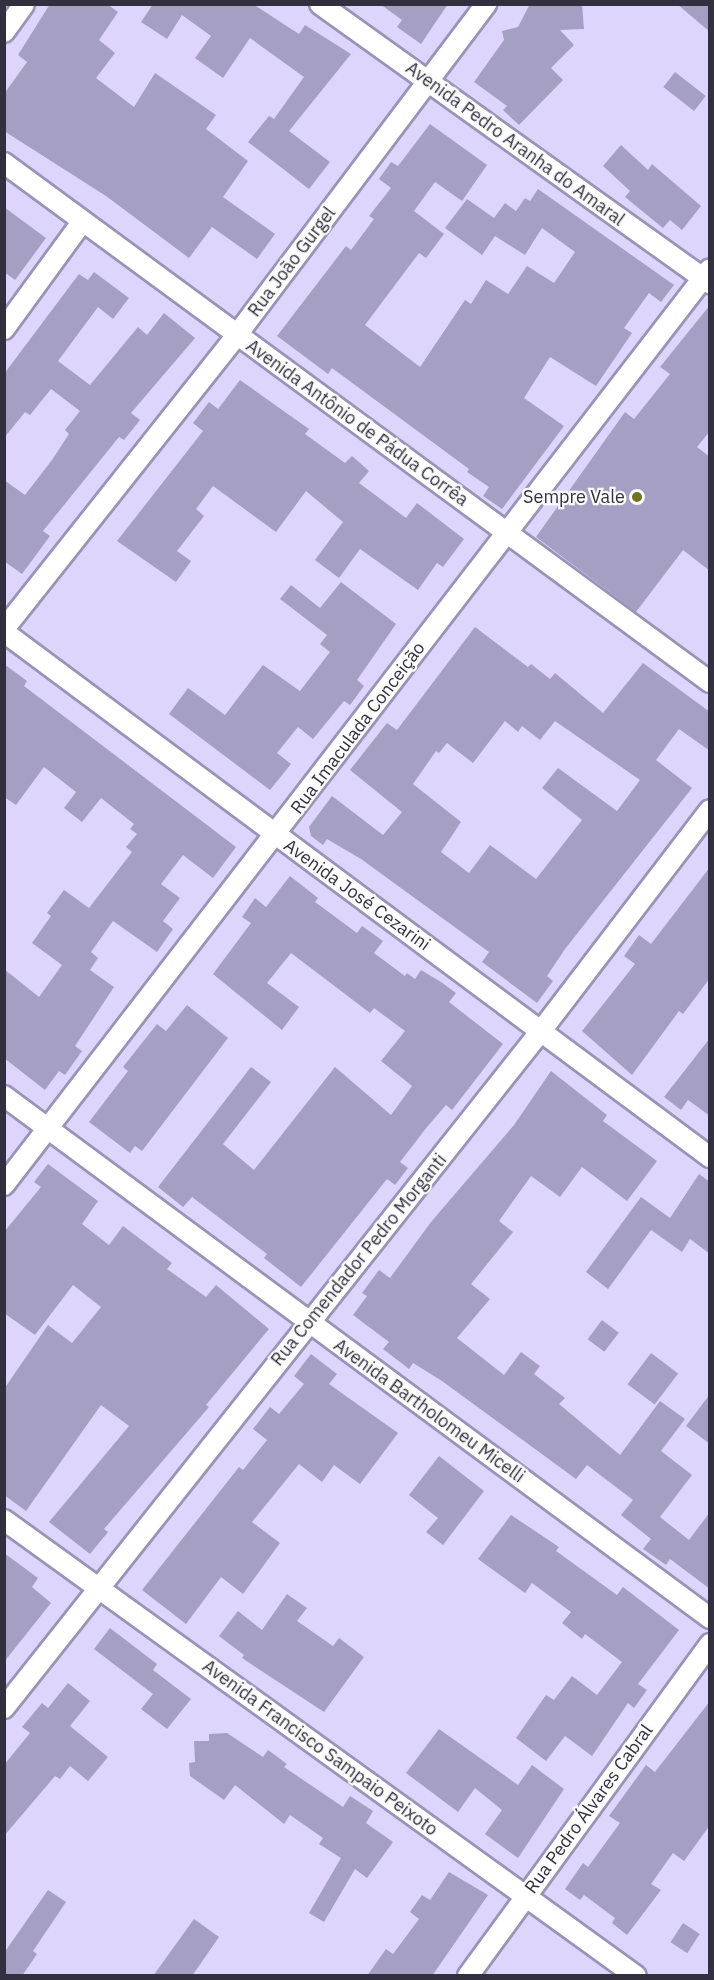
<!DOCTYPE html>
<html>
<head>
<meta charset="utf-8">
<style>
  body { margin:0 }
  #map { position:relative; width:714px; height:1980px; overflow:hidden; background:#ddd5fc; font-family:"IBM Plex Sans",sans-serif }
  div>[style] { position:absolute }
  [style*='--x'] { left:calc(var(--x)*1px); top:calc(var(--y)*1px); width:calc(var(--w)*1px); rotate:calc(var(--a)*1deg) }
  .building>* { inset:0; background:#a69fc4; transform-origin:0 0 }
  .roads { filter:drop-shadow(2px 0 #9a93b7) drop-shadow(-2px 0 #9a93b7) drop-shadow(0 2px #9a93b7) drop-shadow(0 -2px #9a93b7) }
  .minor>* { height:20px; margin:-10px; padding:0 10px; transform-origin:10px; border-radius:10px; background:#fff }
  .dots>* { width:16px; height:16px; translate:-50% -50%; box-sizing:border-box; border:3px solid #fcfcfc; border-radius:50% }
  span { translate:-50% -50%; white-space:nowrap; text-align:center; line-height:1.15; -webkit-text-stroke:4.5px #fcfcfc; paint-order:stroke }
  .street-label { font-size:18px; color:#322f3e }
  .poi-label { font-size:18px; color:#322f3e }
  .right { translate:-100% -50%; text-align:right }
  .frame { position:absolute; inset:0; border:6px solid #322f3e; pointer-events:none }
</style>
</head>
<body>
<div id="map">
  <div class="building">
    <i style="clip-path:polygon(50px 4px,107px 4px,118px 12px,99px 40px,115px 53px,96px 78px,134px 107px,155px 73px,216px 115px,206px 129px,248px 161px,223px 197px,275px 234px,257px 259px,212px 227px,189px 258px,106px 196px,4px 131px,4px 94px,27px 62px,18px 55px)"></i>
    <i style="clip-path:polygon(153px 4px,253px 4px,299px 34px,305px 25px,351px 54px,289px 131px,330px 162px,309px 189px,248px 142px,269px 116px,274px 119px,304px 77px,250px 38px,223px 78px,195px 58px,211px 36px,182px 15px,167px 39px,141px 22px)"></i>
    <i style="clip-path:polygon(380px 4px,448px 4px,421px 44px,397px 27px,402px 20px)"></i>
    <i style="clip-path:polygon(530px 4px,582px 4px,584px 29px,560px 30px,574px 45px,551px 68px,563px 80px,519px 125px,503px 110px,507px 106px,474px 82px,504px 40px,502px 31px,518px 27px)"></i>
    <i style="clip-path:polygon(677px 4px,710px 4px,710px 32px)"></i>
    <i style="left:675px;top:72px;width:39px;height:19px;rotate:38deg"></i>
    <i style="clip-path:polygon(430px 124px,487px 165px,462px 201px,435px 182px,414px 211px,444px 234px,426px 258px,419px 253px,365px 325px,420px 367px,465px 300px,471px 304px,486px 280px,508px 294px,527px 266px,554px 283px,575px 252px,542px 228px,525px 255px,495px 236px,482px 255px,445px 228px,467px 199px,494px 218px,505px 203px,516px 211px,525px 198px,530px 201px,538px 189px,674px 285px,661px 302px,649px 293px,624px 328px,632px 333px,596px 386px,550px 357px,524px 398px,564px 426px,502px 509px,483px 496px,489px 487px,467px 472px,469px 469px,332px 368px,328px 374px,277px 336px,346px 246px,351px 250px,374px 219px,369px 216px,391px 188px,379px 179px,391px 162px,398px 166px)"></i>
    <i style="clip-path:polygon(621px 145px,648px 170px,652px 164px,701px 206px,682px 230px,670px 220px,663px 228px,625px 197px,630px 191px,603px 166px)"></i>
    <i style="clip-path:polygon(4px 207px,46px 238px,15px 280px,4px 272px)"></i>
    <i style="clip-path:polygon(94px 272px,129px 298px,113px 319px,98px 307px,58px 361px,90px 385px,138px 327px,147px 335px,164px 313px,195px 338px,131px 413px,140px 420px,124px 440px,119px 437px,43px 531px,50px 536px,22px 574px,4px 561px,4px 480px,25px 495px,52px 460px,69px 434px,65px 430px,80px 411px,51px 389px,30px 415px,25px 412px,4px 438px,4px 374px,79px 274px,88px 280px)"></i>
    <i style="clip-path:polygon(710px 305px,710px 431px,697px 447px,710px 457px,710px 571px,683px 550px,636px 612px,536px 537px,625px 412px,634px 419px,670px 374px,660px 367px)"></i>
    <i style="clip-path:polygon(240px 380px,309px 429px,305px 434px,345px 463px,352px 456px,369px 471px,359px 483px,406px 518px,417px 503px,464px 539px,443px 567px,437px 563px,418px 590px,360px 549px,339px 578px,315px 560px,343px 522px,306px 491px,276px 532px,213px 486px,196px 509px,204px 516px,177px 551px,191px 561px,176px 582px,117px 541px,203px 431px,193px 423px,209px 402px,218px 409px)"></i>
    <i style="clip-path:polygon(341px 582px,396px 624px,357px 680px,364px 686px,350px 705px,344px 701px,313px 739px,298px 727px,277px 753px,291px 764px,270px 790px,169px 714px,188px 688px,225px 715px,263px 665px,300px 691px,330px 652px,320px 644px,327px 635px,280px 599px,291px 585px,320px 608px)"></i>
    <i style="clip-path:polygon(evenodd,475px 627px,528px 667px,531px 664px,550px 679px,555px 673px,603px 713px,643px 663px,710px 712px,710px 751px,679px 729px,656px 760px,692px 788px,565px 949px,547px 976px,553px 981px,537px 1003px,482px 962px,489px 952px,361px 859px,327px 839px,323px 845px,311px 836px,309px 827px,332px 796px,383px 835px,402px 812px,350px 770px,387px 723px,397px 730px,475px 627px,505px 721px,518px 732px,522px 726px,540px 740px,555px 721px,640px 780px,617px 811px,558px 768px,542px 788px,582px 820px,536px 879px,490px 845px,469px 873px,441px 852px,461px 822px,413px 784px,436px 751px,439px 753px,447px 743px,473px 763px,505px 721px)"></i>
    <i style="clip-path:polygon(4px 664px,27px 681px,24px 686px,236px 847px,213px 878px,183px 855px,161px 884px,180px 898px,163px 921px,173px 929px,157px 952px,113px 921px,91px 952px,98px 958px,90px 970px,114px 987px,75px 1046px,82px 1051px,65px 1075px,59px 1071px,45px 1090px,4px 1058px,4px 969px,39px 997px,62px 965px,32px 943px,51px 916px,47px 913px,64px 890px,89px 908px,132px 852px,126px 847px,137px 834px,130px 829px,134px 824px,101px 798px,82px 822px,64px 808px,76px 792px,44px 767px,16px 805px,4px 797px)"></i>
    <i style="clip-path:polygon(710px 867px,710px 978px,683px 1014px,679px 1011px,632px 1075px,582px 1031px,635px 964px,624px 956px,639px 935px,651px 944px)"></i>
    <i style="clip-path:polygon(290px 876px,318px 898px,315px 902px,357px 933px,362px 926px,383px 941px,374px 953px,405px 976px,407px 973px,415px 979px,421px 970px,441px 982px,456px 993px,449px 1002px,503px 1044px,452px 1110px,446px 1105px,427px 1127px,400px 1162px,408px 1168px,395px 1185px,387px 1179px,301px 1287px,264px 1258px,267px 1254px,192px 1197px,183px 1207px,158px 1187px,251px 1067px,271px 1082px,223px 1144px,254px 1170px,335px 1067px,391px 1115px,412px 1086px,381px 1061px,405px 1031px,374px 1008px,370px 1013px,291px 953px,267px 983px,299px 1007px,282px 1030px,213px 974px,251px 923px,242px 917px,255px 898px,266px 907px)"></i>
    <i style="clip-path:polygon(187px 1005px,228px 1038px,142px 1151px,135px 1146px,130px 1153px,89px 1122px,128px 1071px,123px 1067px,157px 1024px,166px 1031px)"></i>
    <i style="clip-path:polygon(710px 1038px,710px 1116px,688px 1100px,681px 1110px,664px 1097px)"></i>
    <i style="clip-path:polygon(551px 1071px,607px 1115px,603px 1121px,657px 1161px,627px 1201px,582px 1167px,560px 1197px,531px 1176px,499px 1221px,513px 1232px,471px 1284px,490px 1299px,457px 1338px,504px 1375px,521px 1352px,540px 1366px,534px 1374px,565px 1398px,559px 1404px,620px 1455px,660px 1401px,685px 1419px,661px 1451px,692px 1475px,660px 1517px,689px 1540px,710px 1512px,710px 1589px,670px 1559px,666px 1565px,643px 1549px,651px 1539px,621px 1515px,633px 1500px,587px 1465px,576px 1479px,442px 1381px,413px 1363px,409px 1369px,383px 1349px,389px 1342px,353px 1315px,367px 1296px,362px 1293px,379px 1270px,390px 1278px,431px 1222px,514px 1125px)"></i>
    <i style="clip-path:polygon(48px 1164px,98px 1201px,82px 1224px,109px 1245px,123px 1226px,172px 1263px,167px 1269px,206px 1297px,216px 1285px,269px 1329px,206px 1405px,209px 1407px,104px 1529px,108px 1532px,90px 1554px,49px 1522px,129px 1426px,101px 1405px,26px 1511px,4px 1495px,4px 1389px,48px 1325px,72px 1343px,101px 1307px,73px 1285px,35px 1335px,4px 1313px,4px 1232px,41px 1187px,34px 1182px)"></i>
    <i style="clip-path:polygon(699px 1174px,710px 1182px,710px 1254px,690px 1239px,682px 1252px,651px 1230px,608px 1289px,586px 1272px,641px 1197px,670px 1218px)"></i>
    <i style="left:602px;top:1320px;width:21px;height:24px;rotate:37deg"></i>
    <i style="left:651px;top:1353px;width:34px;height:39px;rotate:37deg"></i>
    <i style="clip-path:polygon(311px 1354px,337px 1374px,329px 1384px,398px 1433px,360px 1484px,334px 1465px,322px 1482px,299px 1464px,252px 1522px,280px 1543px,243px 1594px,221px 1577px,186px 1624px,142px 1590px,239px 1467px,243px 1470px,267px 1440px,253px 1429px,270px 1407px,279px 1414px,304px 1384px,294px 1376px)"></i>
    <i style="clip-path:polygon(710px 1394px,710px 1444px,686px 1426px)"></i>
    <i style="clip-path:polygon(439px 1456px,484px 1491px,443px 1545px,426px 1532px,438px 1518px,409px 1495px)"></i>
    <i style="clip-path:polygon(511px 1515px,559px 1547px,556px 1551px,617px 1595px,623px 1587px,679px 1630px,638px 1684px,647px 1690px,634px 1708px,628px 1703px,592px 1756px,565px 1736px,546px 1761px,516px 1738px,546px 1695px,554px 1700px,572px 1676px,597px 1695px,622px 1662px,585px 1634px,582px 1639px,562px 1623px,571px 1612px,532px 1583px,525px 1593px,478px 1559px)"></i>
    <i style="clip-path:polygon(4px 1553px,38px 1578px,32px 1587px,51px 1603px,4px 1662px)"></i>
    <i style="clip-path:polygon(287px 1594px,307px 1608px,297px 1621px,333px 1646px,339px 1638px,364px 1657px,324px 1712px,242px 1658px,244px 1655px,219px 1636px,238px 1611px,262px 1630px)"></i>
    <i style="clip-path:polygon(110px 1628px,157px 1664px,153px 1670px,191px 1699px,167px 1729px,141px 1709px,153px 1694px,94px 1649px)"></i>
    <i style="clip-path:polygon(68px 1683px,90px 1701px,70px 1726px,108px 1757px,88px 1781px,70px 1766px,60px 1779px,55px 1776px,4px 1836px,4px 1765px,30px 1733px,22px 1727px,42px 1703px,48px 1708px)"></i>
    <i style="clip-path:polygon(710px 1701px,710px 1825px,684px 1861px,673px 1853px,651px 1884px,661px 1890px,627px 1935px,612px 1923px,615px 1918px,584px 1895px,580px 1900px,565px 1889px,583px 1863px,588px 1867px,620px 1823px,609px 1816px,646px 1765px,655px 1772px)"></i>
    <i style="clip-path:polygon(439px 1729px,518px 1785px,532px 1765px,564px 1789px,518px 1858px,485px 1834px,502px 1810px,475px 1788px,458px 1812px,406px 1773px)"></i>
    <i style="clip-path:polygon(227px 1733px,263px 1757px,268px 1750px,287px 1764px,284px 1767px,343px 1807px,350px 1796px,373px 1811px,366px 1823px,393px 1842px,367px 1878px,355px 1869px,324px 1922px,309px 1913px,341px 1858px,319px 1844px,323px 1838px,290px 1815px,284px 1824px,235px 1785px,224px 1800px,190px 1776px,189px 1763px,195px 1762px,194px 1741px,209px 1741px,209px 1734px)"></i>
    <i style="clip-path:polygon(449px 1872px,488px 1895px,432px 1976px,367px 1976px,386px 1949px,393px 1954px,419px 1919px,410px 1912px,422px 1895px,430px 1900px)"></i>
    <i style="clip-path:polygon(48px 1890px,66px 1902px,33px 1951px,37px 1954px,22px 1976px,4px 1976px,4px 1953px)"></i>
    <i style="clip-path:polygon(194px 1919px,219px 1937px,192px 1976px,153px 1976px)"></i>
    <i style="left:683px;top:1923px;width:20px;height:23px;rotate:33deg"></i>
  </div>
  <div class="roads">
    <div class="minor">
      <i style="--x:320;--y:4;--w:480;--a:35.6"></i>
      <i style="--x:4;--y:32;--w:34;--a:-54"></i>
      <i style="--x:4;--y:163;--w:876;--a:36.32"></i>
      <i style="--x:4;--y:329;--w:132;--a:-53.9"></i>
      <i style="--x:4;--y:629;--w:374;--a:-51.6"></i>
      <i style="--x:236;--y:336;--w:416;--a:-53"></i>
      <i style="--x:4;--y:632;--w:880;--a:36.64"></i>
      <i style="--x:4;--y:1096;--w:878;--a:36.48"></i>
      <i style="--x:4;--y:1185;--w:1156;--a:-52.38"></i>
      <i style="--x:4;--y:1520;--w:779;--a:35.81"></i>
      <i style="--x:4;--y:1708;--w:864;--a:-51.58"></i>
      <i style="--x:541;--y:1031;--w:278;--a:-52.6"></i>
      <i style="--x:468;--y:1976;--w:411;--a:-53.9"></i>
    </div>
  </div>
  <div class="dots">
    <i style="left:637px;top:497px;background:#6d741c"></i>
  </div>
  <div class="street-label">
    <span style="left:515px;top:144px;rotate:36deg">Avenida Pedro Aranha do Amaral</span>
    <span style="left:292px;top:262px;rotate:-53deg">Rua João Gurgel</span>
    <span style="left:357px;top:423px;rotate:36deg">Avenida Antônio de Pádua Corrêa</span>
    <span style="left:358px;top:728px;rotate:-53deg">Rua Imaculada Conceição</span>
    <span style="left:357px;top:895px;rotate:36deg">Avenida José Cezarini</span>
    <span style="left:359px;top:1260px;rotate:-51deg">Rua Comendador Pedro Morganti</span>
    <span style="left:429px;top:1411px;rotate:36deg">Avenida Bartholomeu Micelli</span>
    <span style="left:320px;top:1748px;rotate:36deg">Avenida Francisco Sampaio Peixoto</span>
    <span style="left:589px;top:1809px;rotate:-54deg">Rua Pedro Álvares Cabral</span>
  </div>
  <div class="poi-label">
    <span class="right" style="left:625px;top:497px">Sempre Vale</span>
  </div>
  <div class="frame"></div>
</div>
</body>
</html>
